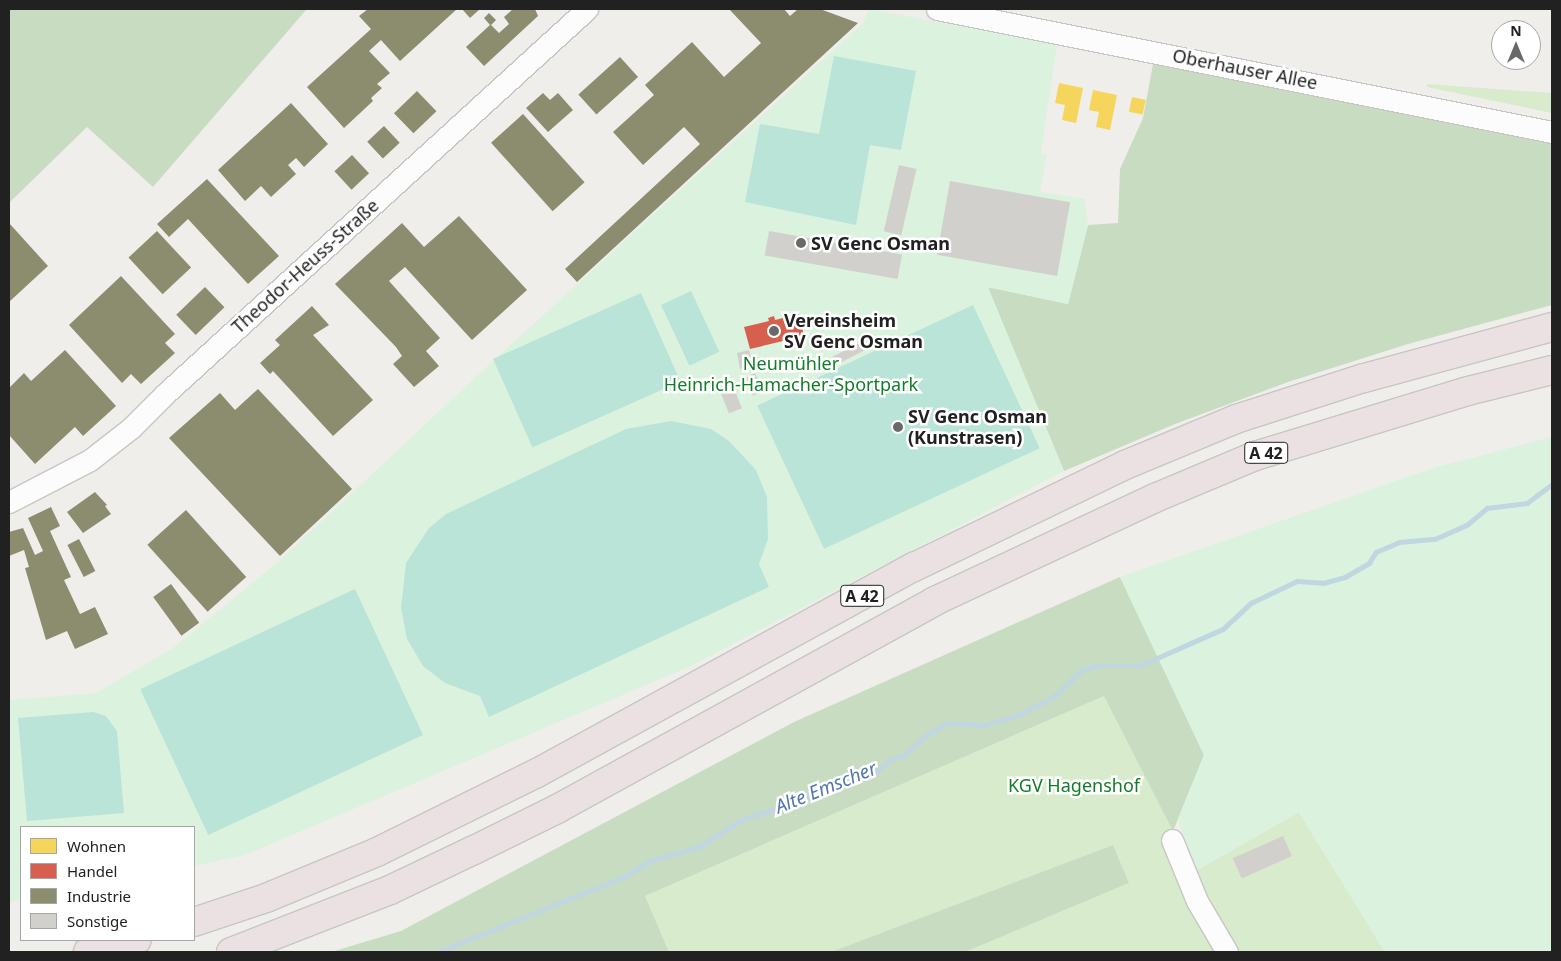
<!DOCTYPE html>
<html>
<head>
<meta charset="utf-8">
<style>
  body { margin:0 }
  #map { position:relative; width:1561px; height:961px; overflow:hidden; background:#efeeeb; font-family:"Noto Sans",sans-serif }
  div>[style] { position:absolute }
  [style*='--x'] { left:calc(var(--x)*1px); top:calc(var(--y)*1px); width:calc(var(--w)*1px); rotate:calc(var(--a)*1deg) }
  .grass>* { inset:0; background:#d8ebcc }
  .forest>* { inset:0; background:#c8dcc2 }
  .park>* { inset:0; background:#dbf3de }
  .pitch>* { inset:0; background:#b9e4d7; transform-origin:0 0 }
  .homes>* { inset:0; background:#f6d55c; transform-origin:0 0 }
  .shops>* { inset:0; background:#d6604d }
  .industry>* { inset:0; background:#8c8c6e; transform-origin:0 0 }
  .stream>* { height:4.5px; margin:-2.25px; padding:0 2.25px; transform-origin:2.25px; border-radius:2.25px; background:#c0d6e0 }
  .building>* { inset:0; background:#d2d0cd; transform-origin:0 0 }
  .roads { filter:drop-shadow(1px 0 #c6c6c4) drop-shadow(-1px 0 #c6c6c4) drop-shadow(0 1px #c6c6c4) drop-shadow(0 -1px #c6c6c4) }
  .minor>* { height:21px; margin:-10.5px; padding:0 10.5px; transform-origin:10.5px; border-radius:10.5px; background:#fdfcfc }
  .highway>* { height:28px; margin:-14px; padding:0 14px; transform-origin:14px; border-radius:14px; background:#ebe1e2 }
  .dots>* { width:14px; height:14px; translate:-50% -50%; box-sizing:border-box; border:2px solid #fff; border-radius:50% }
  span { translate:-50% -50%; white-space:nowrap; text-align:center; line-height:1.15; -webkit-text-stroke:5px #fff; paint-order:stroke }
  .shield-label span { padding:1px 4px; background:#fff; border:1px solid; border-radius:4px; -webkit-text-stroke-width:0 }
  .shield-label { font-size:16px; color:#212121; font-weight:700 }
  .street-label { font-size:18px; color:#212121 }
  .poi-label { font-size:18px; color:#212121; font-weight:700 }
  .left { translate:0 -50%; text-align:left }
  .park-label { font-size:18px; color:#127d27 }
  .water-label { font-size:19px; color:#5275ad; font-style:italic }
  .frame { position:absolute; inset:0; border:10px solid #212121; pointer-events:none }
  .legend { position:absolute; left:20px; top:826px; width:175px; height:115px; box-sizing:border-box; background:#fff; border:1px solid #a6a6a6; margin:0; padding:6px 9px; list-style:none; font-size:15px; color:#212121 }
  .legend li { display:flex; align-items:center; gap:10px; height:25px }
  .legend b { width:25px; border:1px solid #a6a6a6 }
  .north { position:absolute; left:1491px; top:20px; width:50px; height:50px; box-sizing:border-box; background:#fff; border:1px solid #a6a6a6; border-radius:50%; rotate:0deg; font-size:14px; font-weight:700; line-height:20px; text-align:center; color:#212121 }
  .north::after { content:''; display:block; margin:auto; width:18px; height:22px; background:#696968; clip-path:polygon(50% 0,100% 100%,50% 72%,0 100%) }
</style>
</head>
<body>
<div id="map">
  <div class="grass">
    <i style="clip-path:polygon(1427px 84px,1552px 93px,1552px 113px,1427px 87px)"></i>
    <i style="clip-path:polygon(1104px 696px,1178px 819px,1173px 831px,1194px 872px,1299px 812px,1385px 952px,965px 952px,1129px 883px,1113px 845px,831px 952px,669px 952px,645px 896px)"></i>
  </div>
  <div class="forest">
    <i style="clip-path:polygon(9px 9px,306px 9px,306px 10px,153px 187px,87px 127px,9px 203px)"></i>
    <i style="clip-path:polygon(1153px 64px,1552px 143px,1552px 305px,1408px 344px,1288px 382px,1175px 424px,1064px 471px,987px 287px,1068px 304px,1088px 225px,1118px 223px,1120px 169px,1143px 118px)"></i>
    <i style="clip-path:polygon(1120px 577px,1204px 755px,1173px 831px,1104px 696px,645px 896px,669px 952px,331px 952px,401px 931px,794px 722px)"></i>
    <i style="clip-path:polygon(1113px 845px,1129px 883px,965px 952px,831px 952px)"></i>
  </div>
  <div class="park">
    <i style="clip-path:polygon(869px 9px,1057px 45px,1041px 153px,1047px 155px,1040px 192px,1085px 199px,1088px 225px,1068px 304px,988px 287px,1064px 471px,691px 666px,245px 855px,194px 866px,194px 827px,21px 827px,21px 900px,9px 902px,9px 700px,96px 693px,173px 648px,280px 560px,494px 360px,863px 23px)"></i>
    <i style="clip-path:polygon(1552px 437px,1552px 952px,1385px 952px,1299px 812px,1194px 872px,1178px 819px,1204px 755px,1120px 577px,1433px 468px)"></i>
  </div>
  <div class="pitch">
    <i style="clip-path:polygon(834px 56px,916px 71px,901px 150px,870px 145px,856px 225px,745px 202px,760px 124px,819px 134px)"></i>
    <i style="left:691px;top:291px;width:67px;height:33px;rotate:65deg"></i>
    <i style="left:641px;top:293px;width:97px;height:162px;rotate:66deg"></i>
    <i style="left:973px;top:305px;width:158px;height:238px;rotate:65deg"></i>
    <i style="clip-path:polygon(671px 421px,711px 429px,729px 441px,756px 470px,767px 497px,768px 539px,759px 564px,769px 587px,489px 717px,480px 696px,445px 683px,423px 666px,407px 639px,401px 608px,406px 563px,429px 528px,446px 514px,626px 429px)"></i>
    <i style="left:355px;top:589px;width:161px;height:237px;rotate:65deg"></i>
    <i style="clip-path:polygon(93px 712px,106px 716px,117px 731px,124px 813px,27px 821px,18px 718px)"></i>
  </div>
  <div class="homes">
    <i style="clip-path:polygon(1059px 83px,1083px 88px,1076px 123px,1062px 120px,1065px 105px,1055px 103px)"></i>
    <i style="clip-path:polygon(1093px 90px,1117px 95px,1110px 130px,1096px 127px,1099px 112px,1089px 110px)"></i>
    <i style="left:1132px;top:97px;width:14px;height:15px;rotate:12deg"></i>
  </div>
  <div class="shops">
    <i style="clip-path:polygon(799px 314px,804px 336px,750px 349px,744px 327px,769px 321px,768px 318px,774px 316px,775px 320px)"></i>
  </div>
  <div class="industry">
    <i style="clip-path:polygon(368px 9px,457px 9px,400px 61px,381px 40px,369px 51px,390px 73px,377px 84px,382px 88px,371px 98px,373px 101px,344px 128px,307px 87px,371px 29px,359px 16px)"></i>
    <i style="clip-path:polygon(462px 9px,480px 9px,470px 18px)"></i>
    <i style="clip-path:polygon(513px 9px,535px 9px,538px 16px,484px 66px,466px 47px,490px 25px,484px 18px,489px 13px,496px 20px,491px 25px,499px 33px,509px 24px,504px 17px)"></i>
    <i style="clip-path:polygon(729px 9px,784px 9px,790px 16px,798px 9px,820px 9px,858px 23px,577px 282px,565px 269px,700px 144px,684px 127px,643px 165px,613px 132px,654px 95px,645px 85px,692px 42px,724px 77px,761px 43px)"></i>
    <i style="left:620px;top:57px;width:27px;height:56px;rotate:48deg"></i>
    <i style="left:417px;top:91px;width:28px;height:32px;rotate:46deg"></i>
    <i style="clip-path:polygon(543px 93px,550px 100px,558px 93px,573px 110px,548px 132px,526px 108px)"></i>
    <i style="clip-path:polygon(291px 103px,328px 144px,304px 167px,296px 158px,288px 165px,296px 174px,271px 197px,261px 186px,245px 201px,218px 170px)"></i>
    <i style="left:523px;top:114px;width:92px;height:43px;rotate:48deg"></i>
    <i style="left:384px;top:126px;width:23px;height:23px;rotate:47deg"></i>
    <i style="left:352px;top:155px;width:25px;height:24px;rotate:47deg"></i>
    <i style="clip-path:polygon(207px 179px,279px 256px,248px 284px,188px 219px,169px 237px,157px 224px)"></i>
    <i style="clip-path:polygon(459px 216px,527px 290px,472px 340px,405px 267px,389px 281px,440px 338px,426px 351px,439px 366px,414px 387px,393px 364px,402px 356px,396px 347px,335px 284px,402px 223px,424px 247px)"></i>
    <i style="clip-path:polygon(9px 223px,48px 266px,9px 302px)"></i>
    <i style="left:157px;top:231px;width:50px;height:39px;rotate:47deg"></i>
    <i style="clip-path:polygon(121px 276px,175px 334px,165px 343px,175px 353px,141px 384px,131px 374px,122px 383px,69px 325px)"></i>
    <i style="left:205px;top:287px;width:28px;height:40px;rotate:46deg"></i>
    <i style="clip-path:polygon(312px 306px,329px 325px,313px 335px,373px 400px,333px 436px,273px 371px,270px 374px,260px 363px,280px 345px,275px 340px)"></i>
    <i style="clip-path:polygon(65px 350px,116px 406px,83px 436px,75px 427px,35px 464px,9px 435px,9px 388px,24px 373px,31px 381px)"></i>
    <i style="clip-path:polygon(258px 389px,352px 489px,280px 556px,169px 438px,220px 393px,235px 410px)"></i>
    <i style="clip-path:polygon(95px 492px,107px 505px,105px 506px,111px 514px,83px 533px,67px 512px)"></i>
    <i style="clip-path:polygon(51px 507px,60px 526px,50px 531px,71px 577px,64px 580px,80px 614px,95px 607px,108px 634px,75px 649px,67px 631px,46px 640px,25px 568px,29px 567px,24px 550px,9px 556px,9px 532px,23px 528px,35px 555px,43px 551px,28px 518px)"></i>
    <i style="left:186px;top:510px;width:90px;height:52px;rotate:48deg"></i>
    <i style="left:79px;top:539px;width:36px;height:13px;rotate:63deg"></i>
    <i style="left:171px;top:584px;width:48px;height:22px;rotate:54deg"></i>
  </div>
  <div class="stream">
    <i style="--x:438;--y:952;--w:203;--a:-22"></i>
    <i style="--x:626;--y:876;--w:28;--a:-32"></i>
    <i style="--x:650;--y:861;--w:53;--a:-16.4"></i>
    <i style="--x:701;--y:846;--w:48;--a:-33"></i>
    <i style="--x:741;--y:820;--w:59;--a:-17.8"></i>
    <i style="--x:797;--y:802;--w:35;--a:-29"></i>
    <i style="--x:828;--y:785;--w:26;--a:-9"></i>
    <i style="--x:854;--y:781;--w:26;--a:-23"></i>
    <i style="--x:878;--y:771;--w:14;--a:-45"></i>
    <i style="--x:888;--y:761;--w:17;--a:-21"></i>
    <i style="--x:904;--y:755;--w:27;--a:-42"></i>
    <i style="--x:924;--y:737;--w:27;--a:-31"></i>
    <i style="--x:947;--y:723;--w:38;--a:3"></i>
    <i style="--x:985;--y:725;--w:37;--a:-17"></i>
    <i style="--x:1020;--y:714;--w:37;--a:-27"></i>
    <i style="--x:1053;--y:697;--w:40;--a:-43"></i>
    <i style="--x:1082;--y:670;--w:15;--a:-16"></i>
    <i style="--x:1096;--y:666;--w:43;--a:0"></i>
    <i style="--x:1139;--y:666;--w:92;--a:-23.8"></i>
    <i style="--x:1223;--y:629;--w:38;--a:-43"></i>
    <i style="--x:1251;--y:603;--w:51;--a:-25.6"></i>
    <i style="--x:1297;--y:581;--w:26;--a:4"></i>
    <i style="--x:1323;--y:583;--w:23;--a:-15"></i>
    <i style="--x:1345;--y:577;--w:28;--a:-30"></i>
    <i style="--x:1369;--y:563;--w:13;--a:-58"></i>
    <i style="--x:1376;--y:552;--w:25;--a:-23"></i>
    <i style="--x:1399;--y:542;--w:36;--a:-5"></i>
    <i style="--x:1435;--y:539;--w:36;--a:-24"></i>
    <i style="--x:1468;--y:524;--w:25;--a:-40"></i>
    <i style="--x:1487;--y:508;--w:40;--a:-7.1"></i>
    <i style="--x:1527;--y:503;--w:31;--a:-37"></i>
  </div>
  <div class="building">
    <i style="left:899px;top:165px;width:18px;height:68px;rotate:13deg"></i>
    <i style="left:950px;top:181px;width:122px;height:75px;rotate:10deg"></i>
    <i style="left:769px;top:231px;width:135px;height:25px;rotate:10deg"></i>
    <i style="left:865px;top:340px;width:9px;height:46px;rotate:63deg"></i>
    <i style="clip-path:polygon(749px 350px,754px 366px,740px 369px,737px 353px)"></i>
    <i style="left:755px;top:373px;width:20px;height:11px;rotate:66deg"></i>
    <i style="left:733px;top:386px;width:24px;height:14px;rotate:68deg"></i>
    <i style="left:1283px;top:836px;width:22px;height:55px;rotate:66deg"></i>
  </div>
  <div class="roads">
    <div class="minor">
      <i style="--x:937;--y:9;--w:627;--a:11.31"></i>
      <i style="--x:9;--y:502;--w:91;--a:-27.4"></i>
      <i style="--x:90;--y:460;--w:52;--a:-38"></i>
      <i style="--x:131;--y:428;--w:49;--a:-45"></i>
      <i style="--x:166;--y:393;--w:570;--a:-42.37"></i>
      <i style="--x:1172;--y:840;--w:66;--a:67.7"></i>
      <i style="--x:1197;--y:901;--w:59;--a:59.5"></i>
    </div>
    <div class="highway">
      <i style="--x:194;--y:922;--w:76;--a:-18.4"></i>
      <i style="--x:266;--y:898;--w:120;--a:-22.5"></i>
      <i style="--x:377;--y:852;--w:178;--a:-26.3"></i>
      <i style="--x:537;--y:773;--w:430;--a:-28.7"></i>
      <i style="--x:914;--y:567;--w:234;--a:-25.8"></i>
      <i style="--x:1125;--y:465;--w:120;--a:-22.5"></i>
      <i style="--x:1236;--y:419;--w:134;--a:-17.8"></i>
      <i style="--x:1364;--y:378;--w:195;--a:-15.2"></i>
      <i style="--x:88;--y:952;--w:50;--a:-13.8"></i>
      <i style="--x:231;--y:952;--w:171;--a:-21.3"></i>
      <i style="--x:390;--y:890;--w:93;--a:-25.5"></i>
      <i style="--x:474;--y:850;--w:93;--a:-26.3"></i>
      <i style="--x:557;--y:809;--w:431;--a:-28.8"></i>
      <i style="--x:935;--y:601;--w:243;--a:-25.1"></i>
      <i style="--x:1155;--y:498;--w:108;--a:-22.8"></i>
      <i style="--x:1255;--y:456;--w:223;--a:-17"></i>
      <i style="--x:1468;--y:391;--w:87;--a:-14"></i>
    </div>
  </div>
  <div class="dots">
    <i style="left:801px;top:243px;background:#696968"></i>
    <i style="left:774px;top:331px;background:#696968"></i>
    <i style="left:898px;top:427px;background:#696968"></i>
  </div>
  <div class="shield-label">
    <span style="left:1266px;top:453px">A 42</span>
    <span style="left:862px;top:596px">A 42</span>
  </div>
  <div class="street-label">
    <span style="left:1245px;top:69px;rotate:11deg">Oberhauser Allee</span>
    <span style="left:305px;top:266px;rotate:-42deg">Theodor-Heuss-Straße</span>
  </div>
  <div class="poi-label">
    <span class="left" style="left:811px;top:243px">SV Genc Osman</span>
    <span class="left" style="left:784px;top:331px">Vereinsheim<br>SV Genc Osman</span>
    <span class="left" style="left:908px;top:427px">SV Genc Osman<br>(Kunstrasen)</span>
  </div>
  <div class="park-label">
    <span style="left:791px;top:374px">Neumühler<br>Heinrich-Hamacher-Sportpark</span>
    <span style="left:1074px;top:785px">KGV Hagenshof</span>
  </div>
  <div class="water-label">
    <span style="left:826px;top:788px;rotate:-22deg">Alte Emscher</span>
  </div>
  <div class="frame"></div>
  <ul class="legend">
  <li><b style="height:14px;background:#f6d55c"></b>Wohnen</li>
  <li><b style="height:14px;background:#d6604d"></b>Handel</li>
  <li><b style="height:14px;background:#8c8c6e"></b>Industrie</li>
  <li><b style="height:14px;background:#d2d0cd"></b>Sonstige</li>
  </ul>
  <div class="north">N</div>
</div>
</body>
</html>
